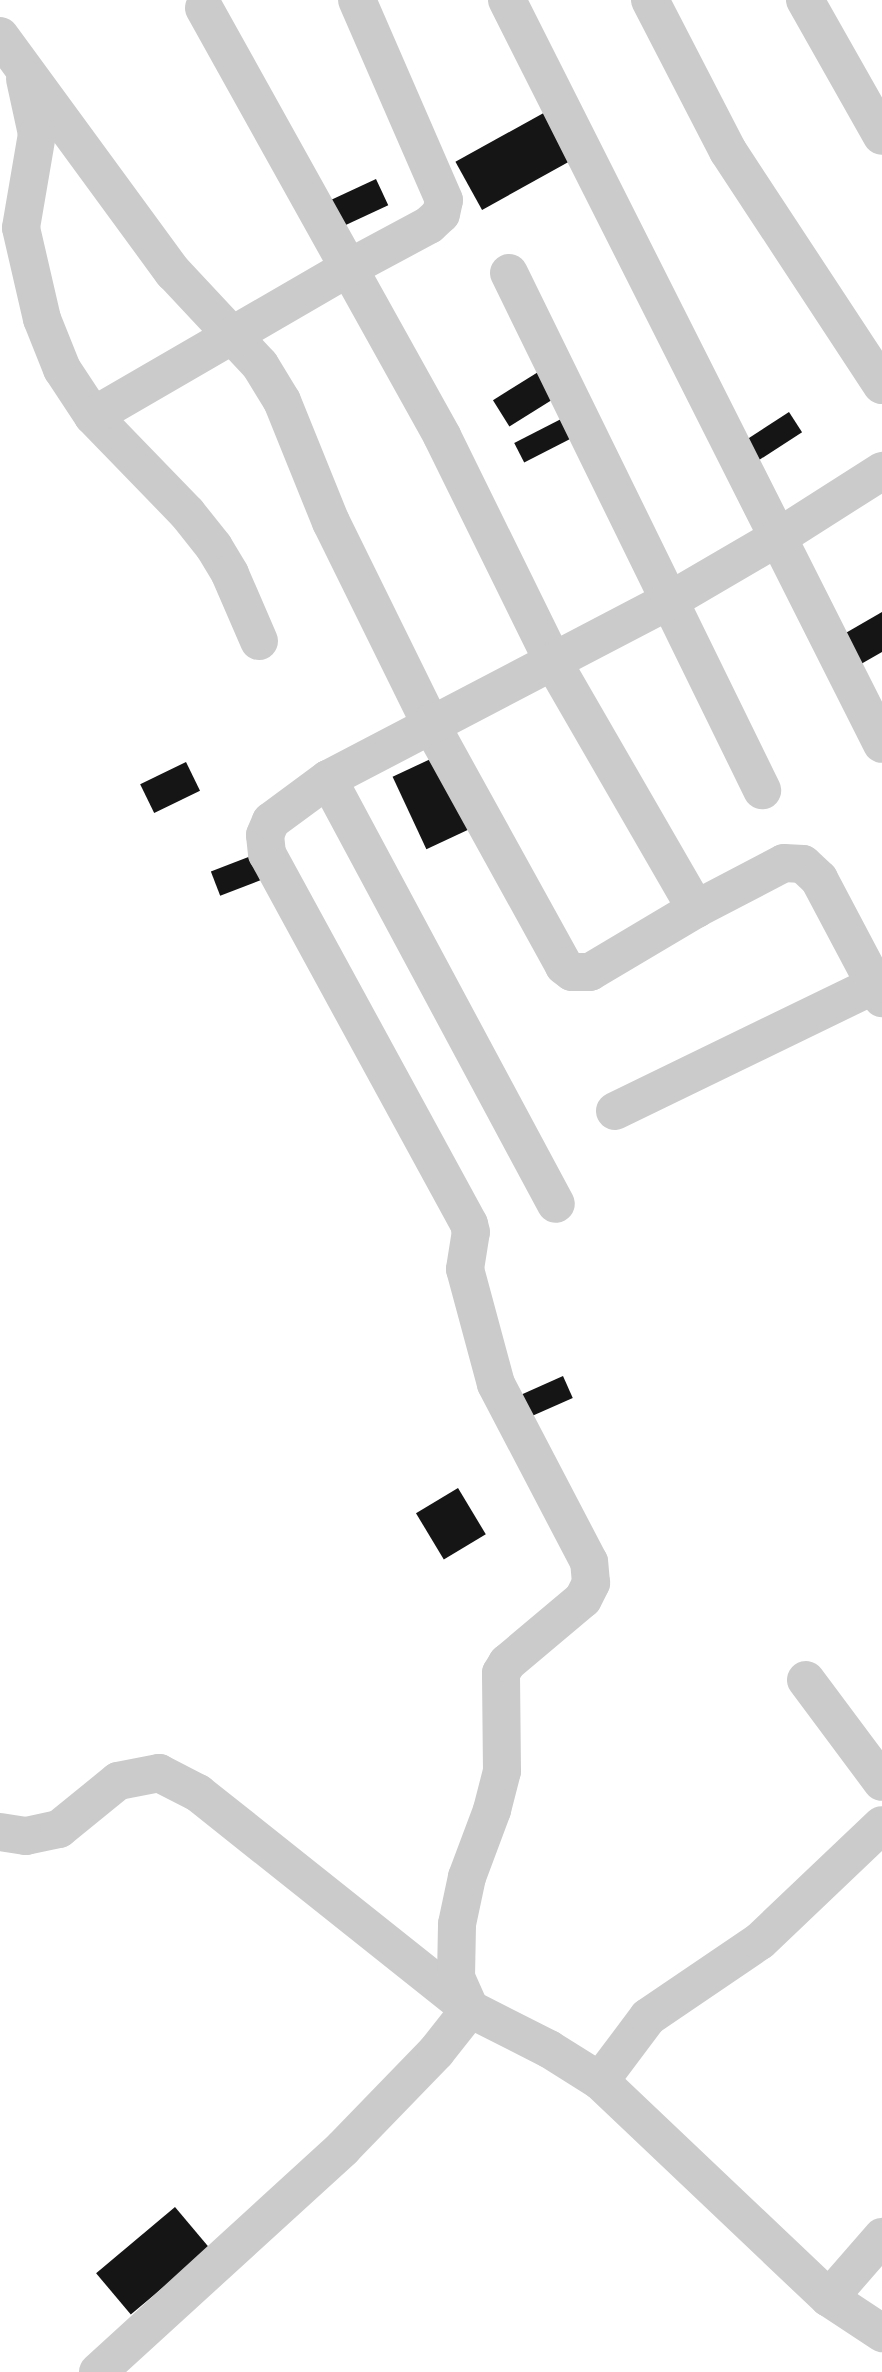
<!DOCTYPE html>
<html>
<head>
<meta charset="utf-8">
<style>
  body { margin:0 }
  #map { position:relative; width:882px; height:2372px; overflow:hidden; background:#fff; font-family:Lato,sans-serif }
  div>[style] { position:absolute }
  [style*='--x'] { left:calc(var(--x)*1px); top:calc(var(--y)*1px); width:calc(var(--w)*1px); rotate:calc(var(--a)*1deg) }
  .building>* { inset:0; background:#151515; transform-origin:0 0 }
  .street>* { height:38px; margin:-19px; padding:0 19px; transform-origin:19px; border-radius:19px; background:#cbcbcb }
  span { translate:-50% -50%; white-space:nowrap; text-align:center; line-height:1.15; -webkit-text-stroke:7px #fff; paint-order:stroke }
</style>
</head>
<body>
<div id="map">
  <div class="building">
    <i style="left:549px;top:110px;width:55px;height:107px;rotate:61deg"></i>
    <i style="left:376px;top:179px;width:29px;height:54px;rotate:65deg"></i>
    <i style="left:543px;top:369px;width:31px;height:59px;rotate:58deg"></i>
    <i style="left:789px;top:412px;width:24px;height:61px;rotate:57deg"></i>
    <i style="left:565px;top:417px;width:22px;height:57px;rotate:63deg"></i>
    <i style="clip-path:polygon(882px 612px,882px 652px,854px 668px,837px 638px)"></i>
    <i style="left:437px;top:756px;width:80px;height:49px;rotate:65deg"></i>
    <i style="left:186px;top:762px;width:32px;height:51px;rotate:64deg"></i>
    <i style="left:251px;top:856px;width:26px;height:43px;rotate:69deg"></i>
    <i style="left:563px;top:1376px;width:24px;height:57px;rotate:66deg"></i>
    <i style="left:458px;top:1488px;width:54px;height:49px;rotate:59deg"></i>
    <i style="left:175px;top:2207px;width:54px;height:103px;rotate:50deg"></i>
  </div>
  <div class="street">
    <i style="--x:507;--y:0;--w:833;--a:63.25"></i>
    <i style="--x:650;--y:0;--w:170;--a:62.7"></i>
    <i style="--x:728;--y:151;--w:280;--a:56.7"></i>
    <i style="--x:805;--y:0;--w:156;--a:60.5"></i>
    <i style="--x:204;--y:8;--w:490;--a:60.9"></i>
    <i style="--x:442;--y:436;--w:250;--a:63.8"></i>
    <i style="--x:552;--y:660;--w:288;--a:60"></i>
    <i style="--x:0;--y:36;--w:293;--a:53.8"></i>
    <i style="--x:173;--y:272;--w:127;--a:46.9"></i>
    <i style="--x:260;--y:365;--w:42;--a:58.6"></i>
    <i style="--x:282;--y:401;--w:131;--a:68"></i>
    <i style="--x:331;--y:522;--w:224;--a:63.8"></i>
    <i style="--x:430;--y:723;--w:277;--a:61.1"></i>
    <i style="--x:564;--y:966;--w:10;--a:37"></i>
    <i style="--x:572;--y:972;--w:18;--a:0"></i>
    <i style="--x:590;--y:972;--w:123;--a:-30.7"></i>
    <i style="--x:696;--y:909;--w:99;--a:-27.6"></i>
    <i style="--x:784;--y:863;--w:19;--a:3"></i>
    <i style="--x:803;--y:864;--w:22;--a:43"></i>
    <i style="--x:819;--y:879;--w:135;--a:62.1"></i>
    <i style="--x:25;--y:79;--w:56;--a:77.7"></i>
    <i style="--x:37;--y:134;--w:95;--a:99.7"></i>
    <i style="--x:21;--y:228;--w:93;--a:77"></i>
    <i style="--x:42;--y:319;--w:54;--a:68.2"></i>
    <i style="--x:62;--y:369;--w:56;--a:56.6"></i>
    <i style="--x:93;--y:416;--w:135;--a:45.9"></i>
    <i style="--x:187;--y:513;--w:43;--a:51.5"></i>
    <i style="--x:214;--y:547;--w:31;--a:59"></i>
    <i style="--x:230;--y:574;--w:73;--a:66.6"></i>
    <i style="--x:509;--y:273;--w:576;--a:63.92"></i>
    <i style="--x:93;--y:416;--w:293;--a:-30.1"></i>
    <i style="--x:347;--y:269;--w:93;--a:-28.2"></i>
    <i style="--x:429;--y:225;--w:16;--a:-43"></i>
    <i style="--x:441;--y:214;--w:14;--a:-78"></i>
    <i style="--x:444;--y:200;--w:218;--a:-113.5"></i>
    <i style="--x:328;--y:779;--w:482;--a:61.8"></i>
    <i style="--x:615;--y:1111;--w:289;--a:-25.9"></i>
    <i style="--x:806;--y:1680;--w:127;--a:53.3"></i>
    <i style="--x:0;--y:1832;--w:26;--a:9"></i>
    <i style="--x:26;--y:1836;--w:34;--a:-12"></i>
    <i style="--x:59;--y:1829;--w:76;--a:-39.1"></i>
    <i style="--x:118;--y:1781;--w:42;--a:-11"></i>
    <i style="--x:159;--y:1773;--w:44;--a:27.1"></i>
    <i style="--x:198;--y:1793;--w:347;--a:38.5"></i>
    <i style="--x:470;--y:2009;--w:89;--a:26.9"></i>
    <i style="--x:549;--y:2049;--w:60;--a:32.1"></i>
    <i style="--x:600;--y:2081;--w:315;--a:43.5"></i>
    <i style="--x:829;--y:2298;--w:64;--a:33.4"></i>
    <i style="--x:600;--y:2081;--w:80;--a:-53.1"></i>
    <i style="--x:648;--y:2017;--w:135;--a:-34.2"></i>
    <i style="--x:760;--y:1941;--w:168;--a:-43.6"></i>
    <i style="--x:829;--y:2298;--w:81;--a:-49"></i>
    <i style="--x:98;--y:2372;--w:332;--a:-42.4"></i>
    <i style="--x:343;--y:2148;--w:134;--a:-45.9"></i>
    <i style="--x:436;--y:2052;--w:55;--a:-51.7"></i>
    <i style="--x:470;--y:2009;--w:35;--a:-114"></i>
    <i style="--x:456;--y:1977;--w:53;--a:-88.9"></i>
    <i style="--x:457;--y:1924;--w:48;--a:-78"></i>
    <i style="--x:467;--y:1877;--w:72;--a:-69.5"></i>
    <i style="--x:492;--y:1810;--w:40;--a:-75.6"></i>
    <i style="--x:502;--y:1771;--w:98;--a:-90.6"></i>
    <i style="--x:501;--y:1673;--w:12;--a:-59"></i>
    <i style="--x:507;--y:1663;--w:99;--a:-40.1"></i>
    <i style="--x:583;--y:1599;--w:18;--a:-63"></i>
    <i style="--x:591;--y:1583;--w:21;--a:-95"></i>
    <i style="--x:589;--y:1562;--w:201;--a:-117.6"></i>
    <i style="--x:496;--y:1384;--w:119;--a:-105.1"></i>
    <i style="--x:465;--y:1269;--w:37;--a:-81"></i>
    <i style="--x:471;--y:1232;--w:8;--a:-104"></i>
    <i style="--x:469;--y:1224;--w:422;--a:-118.6"></i>
    <i style="--x:267;--y:854;--w:19;--a:-96"></i>
    <i style="--x:265;--y:835;--w:15;--a:-67"></i>
    <i style="--x:271;--y:821;--w:71;--a:-36.4"></i>
    <i style="--x:328;--y:779;--w:385;--a:-27.6"></i>
    <i style="--x:669;--y:601;--w:125;--a:-30.3"></i>
    <i style="--x:777;--y:538;--w:125;--a:-32.5"></i>
  </div>
</div>
</body>
</html>
